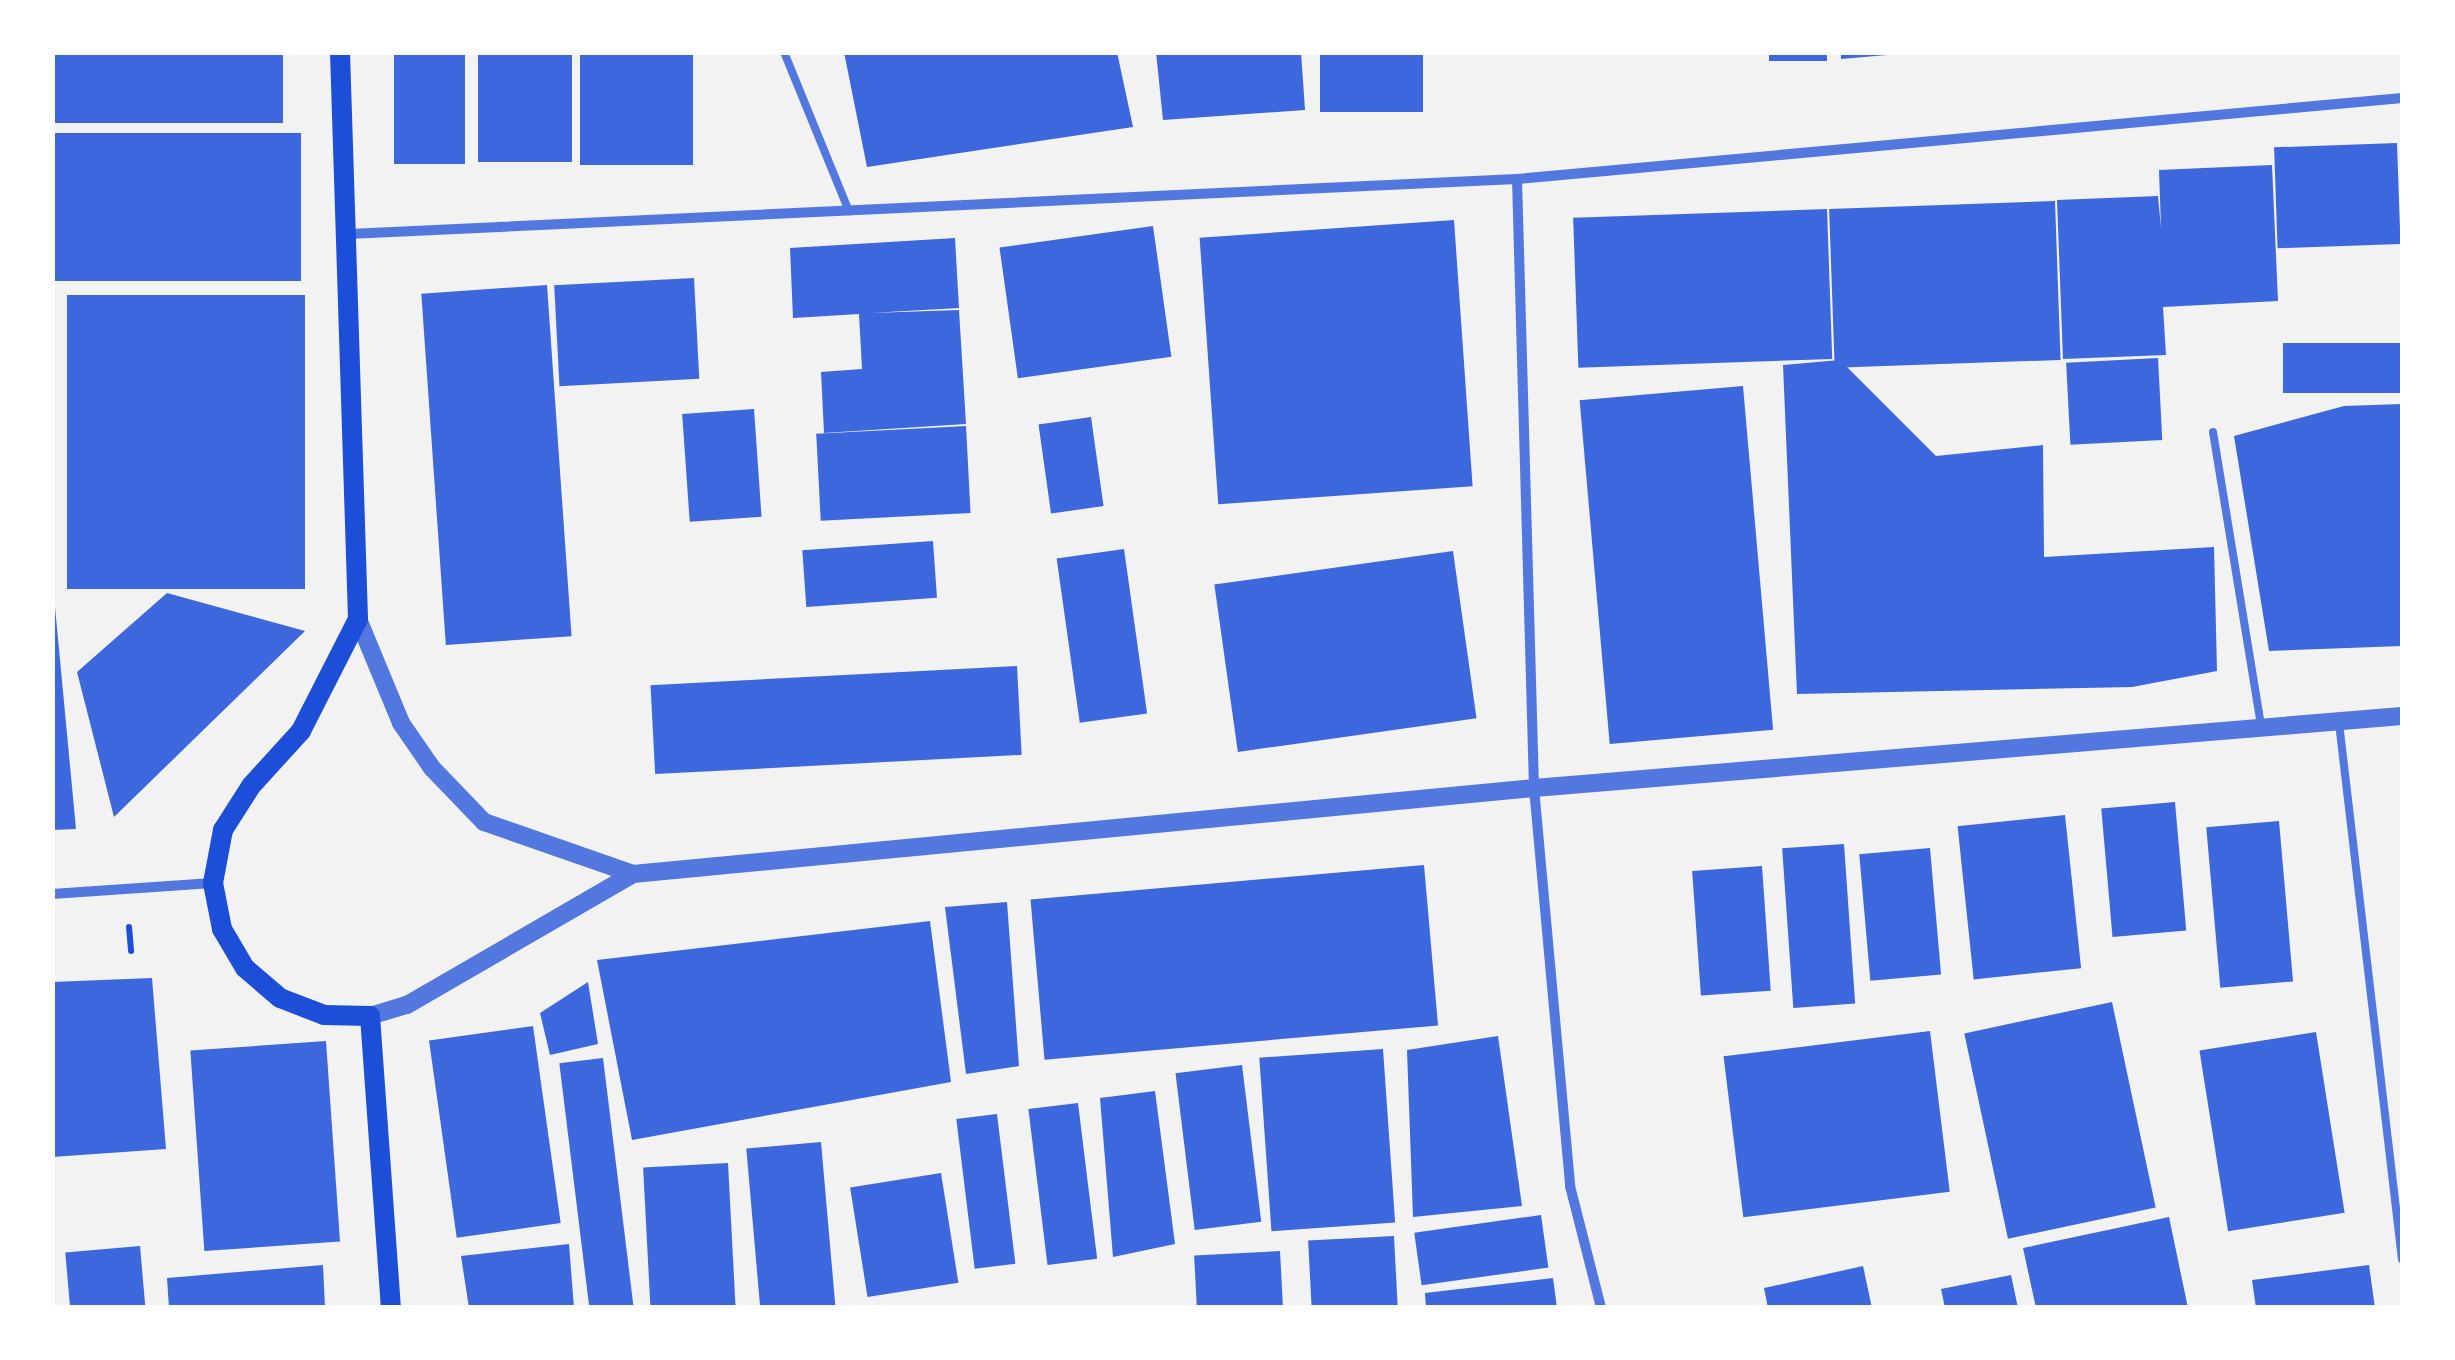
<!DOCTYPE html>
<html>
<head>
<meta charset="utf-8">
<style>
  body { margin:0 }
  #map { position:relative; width:2455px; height:1360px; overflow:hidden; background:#f2f2f2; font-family:Poppins,sans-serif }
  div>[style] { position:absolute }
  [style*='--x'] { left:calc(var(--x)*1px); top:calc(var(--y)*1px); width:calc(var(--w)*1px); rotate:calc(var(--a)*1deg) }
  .building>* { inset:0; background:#3d67dc; transform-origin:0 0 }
  .path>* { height:6px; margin:-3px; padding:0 3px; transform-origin:3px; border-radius:3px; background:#1d4ed8 }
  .service>* { height:8px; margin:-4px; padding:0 4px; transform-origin:4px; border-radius:4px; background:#5277de }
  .minor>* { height:10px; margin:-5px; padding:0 5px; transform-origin:5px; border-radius:5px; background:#5277de }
  .tertiary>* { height:18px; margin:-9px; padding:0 9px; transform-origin:9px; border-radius:9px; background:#5277de }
  .secondary>* { height:20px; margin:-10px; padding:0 10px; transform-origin:10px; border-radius:10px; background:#1d4ed8 }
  span { translate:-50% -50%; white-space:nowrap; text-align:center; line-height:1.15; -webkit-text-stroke:8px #fff; paint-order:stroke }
  .frame { position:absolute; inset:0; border:55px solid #fff; pointer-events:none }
</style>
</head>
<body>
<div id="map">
  <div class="building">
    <i style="left:52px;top:52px;width:231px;height:71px"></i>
    <i style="left:394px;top:52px;width:71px;height:112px"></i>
    <i style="left:478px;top:52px;width:94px;height:110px"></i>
    <i style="left:580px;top:52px;width:113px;height:113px"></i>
    <i style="clip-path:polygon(844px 52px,1117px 52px,1133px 127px,867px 167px)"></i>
    <i style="clip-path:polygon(1156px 52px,1301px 52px,1305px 110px,1163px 120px)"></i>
    <i style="left:1320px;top:52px;width:103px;height:60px"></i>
    <i style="left:1769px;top:52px;width:58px;height:9px"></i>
    <i style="clip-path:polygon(1841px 52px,1887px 52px,1887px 55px,1841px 59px)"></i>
    <i style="left:301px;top:133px;width:148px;height:249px;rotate:90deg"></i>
    <i style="left:2397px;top:143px;width:101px;height:123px;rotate:88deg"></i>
    <i style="clip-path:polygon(2272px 165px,2278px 301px,2163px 307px,2166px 355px,2063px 359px,2057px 200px,2158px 196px,2161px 228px,2159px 170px)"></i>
    <i style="left:2055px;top:201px;width:159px;height:226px;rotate:88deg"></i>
    <i style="left:1827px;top:209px;width:150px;height:254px;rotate:88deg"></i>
    <i style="left:1454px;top:220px;width:267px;height:255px;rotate:86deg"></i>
    <i style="left:1153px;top:226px;width:132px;height:155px;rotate:82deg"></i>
    <i style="clip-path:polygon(955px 238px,959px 308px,870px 313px,959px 310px,966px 424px,824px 433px,821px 372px,862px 369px,859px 314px,793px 318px,790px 248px)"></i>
    <i style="left:694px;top:278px;width:101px;height:140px;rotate:87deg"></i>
    <i style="left:547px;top:285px;width:352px;height:126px;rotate:86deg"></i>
    <i style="left:305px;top:295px;width:294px;height:238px;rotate:90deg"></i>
    <i style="left:2402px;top:343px;width:50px;height:119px;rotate:90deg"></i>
    <i style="left:2158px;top:358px;width:82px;height:92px;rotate:87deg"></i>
    <i style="clip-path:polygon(1840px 360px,1936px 456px,2043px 445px,2044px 557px,2214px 547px,2217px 671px,2132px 687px,1797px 694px,1783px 365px)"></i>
    <i style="left:1743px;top:386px;width:345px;height:164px;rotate:85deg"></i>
    <i style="clip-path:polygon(2402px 404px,2402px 646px,2269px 651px,2234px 436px,2344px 406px)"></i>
    <i style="left:754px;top:409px;width:108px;height:72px;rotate:86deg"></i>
    <i style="left:1091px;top:417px;width:90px;height:53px;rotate:82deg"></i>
    <i style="left:966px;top:426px;width:87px;height:150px;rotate:87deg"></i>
    <i style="left:933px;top:541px;width:57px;height:131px;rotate:86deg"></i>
    <i style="left:1124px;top:549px;width:166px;height:68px;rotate:82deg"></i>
    <i style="left:1453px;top:551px;width:169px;height:241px;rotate:82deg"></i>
    <i style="clip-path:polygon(167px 593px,305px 631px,114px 817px,77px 672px)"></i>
    <i style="clip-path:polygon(55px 607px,76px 829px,52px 830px,52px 608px)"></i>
    <i style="left:1017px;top:666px;width:89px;height:367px;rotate:87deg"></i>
    <i style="left:2175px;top:802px;width:129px;height:74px;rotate:85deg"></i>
    <i style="left:2065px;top:815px;width:154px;height:108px;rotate:84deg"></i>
    <i style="left:2279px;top:821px;width:161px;height:73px;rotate:85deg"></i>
    <i style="left:1844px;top:844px;width:160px;height:62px;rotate:86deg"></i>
    <i style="left:1930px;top:848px;width:127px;height:71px;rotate:85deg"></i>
    <i style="left:1424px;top:865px;width:161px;height:395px;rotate:85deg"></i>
    <i style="left:1762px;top:866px;width:125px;height:70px;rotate:86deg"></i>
    <i style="clip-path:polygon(1007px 902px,1019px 1066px,966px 1074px,945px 907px)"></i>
    <i style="clip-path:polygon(930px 921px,951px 1082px,632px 1140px,597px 960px)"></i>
    <i style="clip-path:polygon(152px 978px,166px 1149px,52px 1157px,52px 982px)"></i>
    <i style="clip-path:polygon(588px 982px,598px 1044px,550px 1055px,540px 1013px)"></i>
    <i style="left:2112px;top:1002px;width:210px;height:151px;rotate:78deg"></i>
    <i style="left:533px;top:1026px;width:199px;height:105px;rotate:82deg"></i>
    <i style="left:1930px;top:1031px;width:162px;height:208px;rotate:83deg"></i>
    <i style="left:2316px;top:1032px;width:183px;height:118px;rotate:81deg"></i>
    <i style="clip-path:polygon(1498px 1036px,1522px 1206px,1413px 1217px,1407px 1050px)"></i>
    <i style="left:326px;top:1041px;width:201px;height:136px;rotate:86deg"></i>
    <i style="left:1383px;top:1049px;width:174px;height:124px;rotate:86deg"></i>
    <i style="left:603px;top:1058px;width:252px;height:44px;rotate:83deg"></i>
    <i style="left:1242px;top:1065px;width:158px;height:67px;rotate:83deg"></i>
    <i style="clip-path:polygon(1155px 1091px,1175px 1244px,1113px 1257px,1100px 1098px)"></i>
    <i style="left:1078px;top:1103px;width:157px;height:50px;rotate:83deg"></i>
    <i style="left:997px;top:1114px;width:151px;height:41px;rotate:83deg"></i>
    <i style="left:821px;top:1142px;width:167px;height:75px;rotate:85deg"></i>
    <i style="left:728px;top:1163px;width:145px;height:85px;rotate:87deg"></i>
    <i style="left:941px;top:1173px;width:111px;height:92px;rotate:81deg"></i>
    <i style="left:1541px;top:1215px;width:53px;height:128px;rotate:82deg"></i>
    <i style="clip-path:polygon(2169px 1217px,2188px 1308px,2036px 1308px,2023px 1248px)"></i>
    <i style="left:1394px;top:1236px;width:72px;height:86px;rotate:87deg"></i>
    <i style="clip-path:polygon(569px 1244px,574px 1308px,469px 1308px,461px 1256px)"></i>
    <i style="left:140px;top:1246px;width:62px;height:75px;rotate:85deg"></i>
    <i style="left:1280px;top:1251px;width:57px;height:86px;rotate:87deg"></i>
    <i style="clip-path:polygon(323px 1265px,325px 1308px,169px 1308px,167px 1278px)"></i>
    <i style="clip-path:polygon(2369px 1265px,2375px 1308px,2256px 1308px,2252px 1280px)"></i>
    <i style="clip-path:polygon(1863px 1266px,1872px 1308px,1768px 1308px,1764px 1288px)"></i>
    <i style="clip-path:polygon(2011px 1275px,2018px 1308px,1945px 1308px,1941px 1289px)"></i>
    <i style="clip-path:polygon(1553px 1278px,1557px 1308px,1426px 1308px,1425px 1293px)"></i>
  </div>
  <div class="path">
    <i style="--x:129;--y:927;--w:24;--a:85"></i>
  </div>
  <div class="service">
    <i style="--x:784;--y:52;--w:172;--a:67.8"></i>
    <i style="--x:2213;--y:432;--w:297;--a:80.7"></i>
    <i style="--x:2339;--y:723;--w:540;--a:83.3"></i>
  </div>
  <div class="minor">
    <i style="--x:1517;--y:179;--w:609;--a:88.4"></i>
    <i style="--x:1534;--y:788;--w:400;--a:84.8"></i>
    <i style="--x:1570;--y:1186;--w:126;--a:75.7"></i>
    <i style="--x:349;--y:234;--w:1169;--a:-2.7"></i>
    <i style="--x:1517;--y:179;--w:889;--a:-5.23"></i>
    <i style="--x:52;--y:894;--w:161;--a:-3.9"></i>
  </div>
  <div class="tertiary">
    <i style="--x:358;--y:619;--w:113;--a:67.5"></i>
    <i style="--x:401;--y:723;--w:55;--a:55.4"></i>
    <i style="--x:432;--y:768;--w:75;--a:46.1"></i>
    <i style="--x:484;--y:822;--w:158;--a:19.2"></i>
    <i style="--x:370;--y:1016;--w:39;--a:-17"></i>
    <i style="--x:407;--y:1005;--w:261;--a:-30.1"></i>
    <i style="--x:633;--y:874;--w:905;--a:-5.45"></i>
    <i style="--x:1534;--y:788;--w:871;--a:-4.74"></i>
  </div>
  <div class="secondary">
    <i style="--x:340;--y:52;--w:567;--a:88.18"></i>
    <i style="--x:358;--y:619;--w:126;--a:117"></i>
    <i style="--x:301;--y:731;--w:74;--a:132.3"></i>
    <i style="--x:251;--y:786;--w:52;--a:122.5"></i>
    <i style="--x:223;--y:830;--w:54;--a:100.7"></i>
    <i style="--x:213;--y:883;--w:47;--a:78.9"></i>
    <i style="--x:222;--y:929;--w:45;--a:59.5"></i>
    <i style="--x:245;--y:968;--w:46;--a:40.6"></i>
    <i style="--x:280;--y:998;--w:47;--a:21.1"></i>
    <i style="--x:324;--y:1015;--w:46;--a:1.2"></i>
    <i style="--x:370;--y:1016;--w:293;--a:85.9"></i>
  </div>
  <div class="frame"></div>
</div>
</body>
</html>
